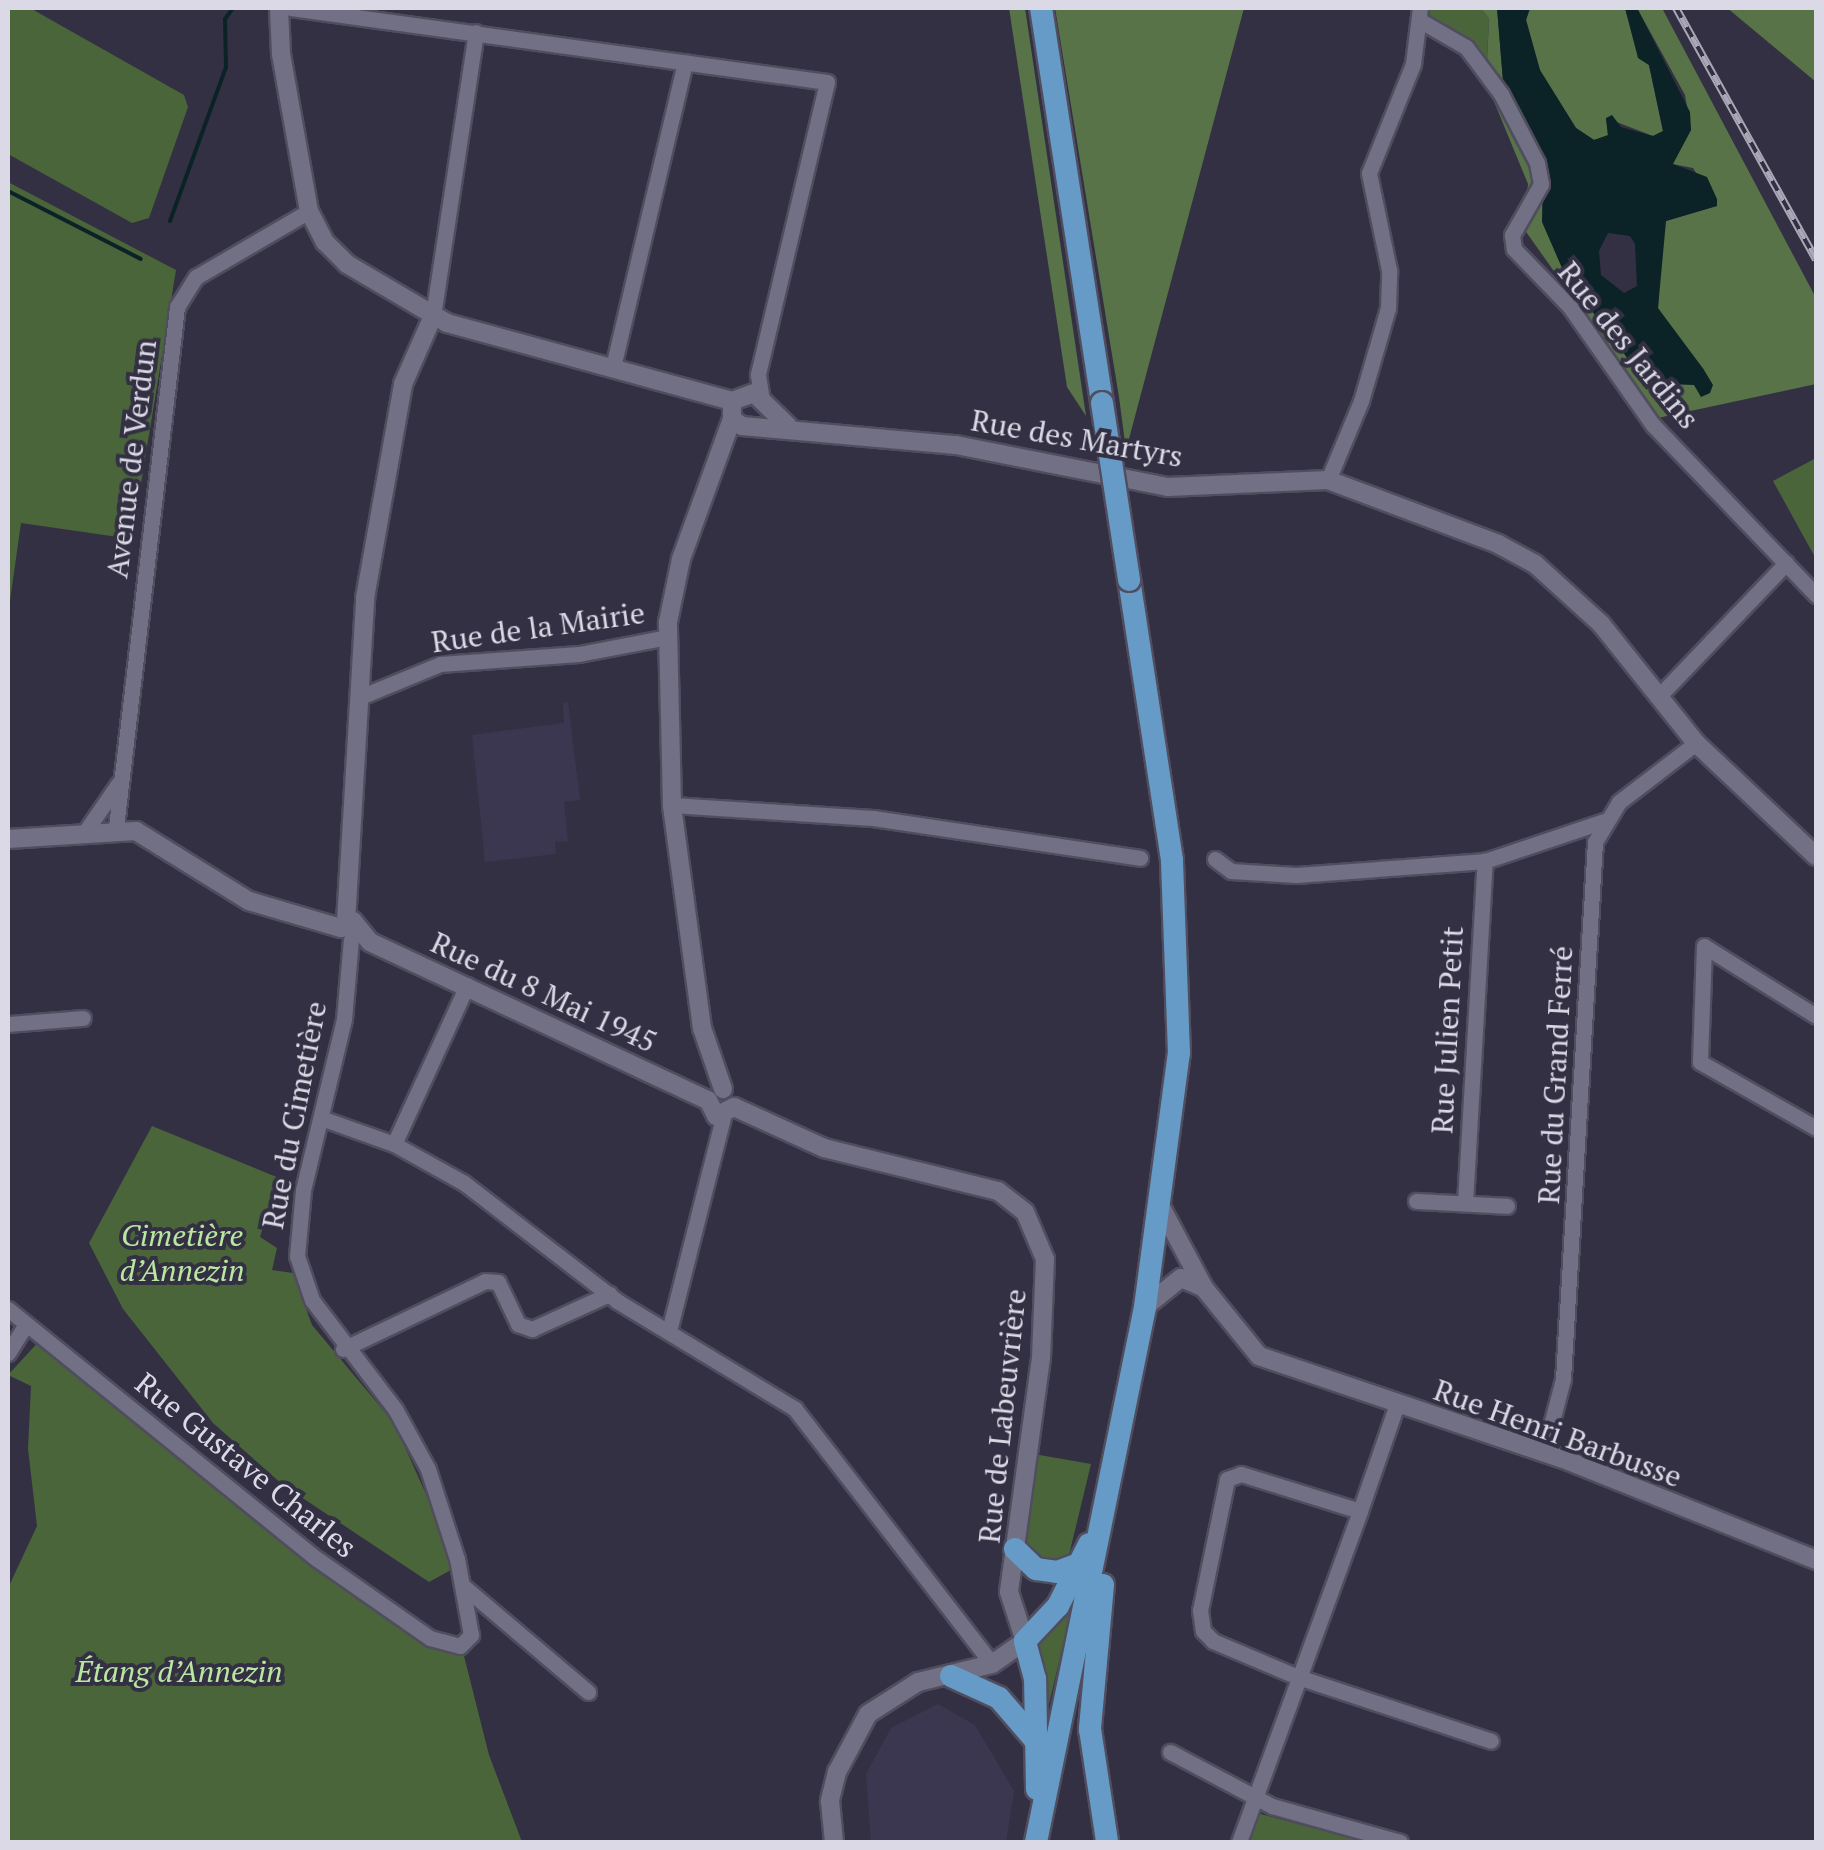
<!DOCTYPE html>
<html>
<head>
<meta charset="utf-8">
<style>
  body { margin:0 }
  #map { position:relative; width:1824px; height:1850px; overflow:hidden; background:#333043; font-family:"PT Serif",serif }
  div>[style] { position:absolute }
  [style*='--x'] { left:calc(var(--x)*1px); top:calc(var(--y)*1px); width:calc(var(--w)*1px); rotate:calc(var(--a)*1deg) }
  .built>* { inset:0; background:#3b3750 }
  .green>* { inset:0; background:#4a6539 }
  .forest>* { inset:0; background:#577347 }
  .water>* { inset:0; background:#0b2326 }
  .stream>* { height:4px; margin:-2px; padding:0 2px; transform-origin:2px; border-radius:2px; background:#0b2326 }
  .roads { filter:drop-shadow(2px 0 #504e5e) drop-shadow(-2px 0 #504e5e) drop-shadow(0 2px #504e5e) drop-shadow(0 -2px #504e5e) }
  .minor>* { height:15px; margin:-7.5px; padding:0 7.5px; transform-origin:7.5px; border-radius:7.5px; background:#727085 }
  .tertiary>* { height:18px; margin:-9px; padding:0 9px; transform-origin:9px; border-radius:9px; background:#727085 }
  .primary>* { height:22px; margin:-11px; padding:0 11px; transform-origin:11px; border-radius:11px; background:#679bc7 }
  .rail>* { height:8px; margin-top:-4px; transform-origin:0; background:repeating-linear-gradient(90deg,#333043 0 11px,#aaa8b6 0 22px); box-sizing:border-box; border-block:2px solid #aaa8b6 }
  .bridges { filter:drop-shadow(2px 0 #504e5e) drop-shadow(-2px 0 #504e5e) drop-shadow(0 2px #504e5e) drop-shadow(0 -2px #504e5e) }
  .primary-bridge>* { height:22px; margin:-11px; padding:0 11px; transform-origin:11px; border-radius:11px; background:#679bc7 }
  span { translate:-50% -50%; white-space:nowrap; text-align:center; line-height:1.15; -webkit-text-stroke:8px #333043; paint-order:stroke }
  .street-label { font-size:30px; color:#dad9e5 }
  .park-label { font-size:30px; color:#bae7a0; font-style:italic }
  .frame { position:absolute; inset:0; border:10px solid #dad9e5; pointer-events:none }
</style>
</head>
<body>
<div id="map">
  <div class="built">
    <i style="clip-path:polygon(568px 702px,580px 800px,564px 802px,568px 841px,555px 842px,556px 854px,485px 862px,472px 735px,564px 723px,563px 703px)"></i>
    <i style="clip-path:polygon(938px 1704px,975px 1725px,1014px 1791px,1006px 1842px,871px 1842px,866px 1774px,891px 1728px)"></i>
  </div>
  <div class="green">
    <i style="clip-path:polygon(8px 8px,30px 8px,184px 95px,188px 107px,149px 218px,132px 223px,8px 154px)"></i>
    <i style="clip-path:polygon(1420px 8px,1481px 8px,1489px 19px,1487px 58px,1478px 64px)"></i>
    <i style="clip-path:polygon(8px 182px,176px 270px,132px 539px,21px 523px,8px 615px)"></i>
    <i style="clip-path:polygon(1816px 458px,1816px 559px,1773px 481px)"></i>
    <i style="clip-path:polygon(152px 1126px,279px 1178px,260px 1237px,277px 1248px,272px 1270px,293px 1273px,312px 1325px,394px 1423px,435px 1514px,451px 1570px,429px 1582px,283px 1485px,213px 1423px,123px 1309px,89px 1243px)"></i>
    <i style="clip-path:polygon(43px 1337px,346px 1587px,462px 1648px,489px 1755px,522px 1842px,8px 1842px,8px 1588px,37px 1526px,28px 1449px,31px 1386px,8px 1375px)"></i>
    <i style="clip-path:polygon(1034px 1454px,1091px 1464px,1069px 1555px,1055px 1567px,1028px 1553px,1024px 1535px)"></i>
    <i style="clip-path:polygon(1061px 1611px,1070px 1616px,1043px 1729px,1031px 1643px)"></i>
    <i style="clip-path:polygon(1257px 1813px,1365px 1842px,1248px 1842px)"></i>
  </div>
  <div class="forest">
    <i style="clip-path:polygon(1009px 8px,1025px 8px,1086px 416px,1067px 387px)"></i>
    <i style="clip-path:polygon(1055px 8px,1244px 8px,1126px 450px,1119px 397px)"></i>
    <i style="clip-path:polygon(1481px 8px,1497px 8px,1504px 93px,1525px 120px,1543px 165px,1565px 275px,1644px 375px,1694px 385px,1704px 370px,1658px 309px,1661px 233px,1666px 221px,1716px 206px,1693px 168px,1672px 164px,1691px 130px,1685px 95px,1637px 8px,1662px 8px,1816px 298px,1816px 384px,1658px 418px,1524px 229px,1528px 184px,1486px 82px,1489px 19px)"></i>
    <i style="clip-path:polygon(1530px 8px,1625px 8px,1639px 58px,1649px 65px,1663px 131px,1653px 136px,1606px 118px,1608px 136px,1594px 140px,1576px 128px,1540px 71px,1526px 20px)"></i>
    <i style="clip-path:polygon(1727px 8px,1816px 8px,1816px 82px,1732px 12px)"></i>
  </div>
  <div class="water">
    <i style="clip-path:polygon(evenodd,1497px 8px,1530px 8px,1526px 20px,1540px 70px,1576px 128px,1594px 140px,1608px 135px,1606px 118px,1612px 115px,1621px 127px,1653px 136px,1663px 131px,1649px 65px,1638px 58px,1625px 8px,1637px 8px,1690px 112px,1691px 130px,1673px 164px,1707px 177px,1717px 199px,1717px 206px,1666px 221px,1658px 308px,1704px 370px,1713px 385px,1710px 393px,1701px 397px,1694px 385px,1666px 384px,1637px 371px,1565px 275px,1542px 222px,1543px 164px,1526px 120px,1504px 93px,1497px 8px,1608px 233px,1630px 236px,1635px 244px,1637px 286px,1624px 293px,1601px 275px,1599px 251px,1608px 233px)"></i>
  </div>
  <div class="stream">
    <i style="--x:8;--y:191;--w:149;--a:27.1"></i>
    <i style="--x:170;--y:221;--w:164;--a:-70"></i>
    <i style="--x:226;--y:67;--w:48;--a:-91.2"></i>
    <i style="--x:225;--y:19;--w:14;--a:-54"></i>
  </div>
  <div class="roads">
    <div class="minor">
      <i style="--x:291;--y:8;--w:541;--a:7.86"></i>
      <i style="--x:827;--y:82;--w:301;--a:103.3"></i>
      <i style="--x:758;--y:375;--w:25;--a:81"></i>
      <i style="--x:1419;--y:20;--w:54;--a:29.9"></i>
      <i style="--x:1466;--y:47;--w:59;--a:53.3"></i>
      <i style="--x:1501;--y:94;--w:78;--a:62.4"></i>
      <i style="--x:1537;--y:163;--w:21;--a:79"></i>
      <i style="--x:1541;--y:184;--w:59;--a:119.6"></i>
      <i style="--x:1512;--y:235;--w:14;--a:82"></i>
      <i style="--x:1514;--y:249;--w:81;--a:46"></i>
      <i style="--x:1570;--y:307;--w:144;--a:54.9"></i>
      <i style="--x:1653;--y:425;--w:236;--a:46.2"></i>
      <i style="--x:433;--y:316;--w:287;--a:-81.4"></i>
      <i style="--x:613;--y:367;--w:313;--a:-76.7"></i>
      <i style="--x:1328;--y:480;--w:86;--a:-67.3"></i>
      <i style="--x:1361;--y:401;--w:97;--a:-73.8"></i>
      <i style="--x:1388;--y:308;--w:38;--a:-88"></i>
      <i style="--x:1389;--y:270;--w:99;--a:-101.7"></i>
      <i style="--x:1369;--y:173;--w:118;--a:-68"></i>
      <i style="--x:1413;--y:64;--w:56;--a:-82.9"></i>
      <i style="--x:1659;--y:696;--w:184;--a:-46.3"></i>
      <i style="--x:360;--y:697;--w:87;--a:-22.4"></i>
      <i style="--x:440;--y:664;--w:139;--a:-4.1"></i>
      <i style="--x:579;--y:654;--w:91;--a:-10.8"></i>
      <i style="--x:672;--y:805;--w:201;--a:3.7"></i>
      <i style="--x:873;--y:818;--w:270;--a:8.5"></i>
      <i style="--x:116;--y:827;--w:524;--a:-83.31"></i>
      <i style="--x:177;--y:307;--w:36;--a:-58"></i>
      <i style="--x:196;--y:277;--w:131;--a:-30.3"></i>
      <i style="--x:87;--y:829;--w:55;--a:-55.4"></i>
      <i style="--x:1215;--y:859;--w:20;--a:37"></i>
      <i style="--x:1231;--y:871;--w:65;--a:3.5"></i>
      <i style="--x:1296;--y:875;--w:190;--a:-4.2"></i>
      <i style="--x:1485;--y:861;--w:126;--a:-18.6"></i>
      <i style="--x:1816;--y:1016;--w:132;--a:-148"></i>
      <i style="--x:1704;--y:946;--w:116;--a:92"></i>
      <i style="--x:1700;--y:1062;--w:133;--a:29.6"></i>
      <i style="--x:8;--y:1024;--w:75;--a:-4.6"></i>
      <i style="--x:321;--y:1118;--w:77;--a:19.6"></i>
      <i style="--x:394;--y:1144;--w:80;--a:29.1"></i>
      <i style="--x:464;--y:1183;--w:193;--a:37.6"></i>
      <i style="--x:617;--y:1301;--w:208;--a:31.2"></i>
      <i style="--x:795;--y:1409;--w:322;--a:52.3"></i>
      <i style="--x:394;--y:1144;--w:175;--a:-65.3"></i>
      <i style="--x:1416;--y:1201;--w:91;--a:3.1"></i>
      <i style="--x:1465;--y:1203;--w:343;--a:-86.7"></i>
      <i style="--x:8;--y:1309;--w:397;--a:39"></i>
      <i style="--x:317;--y:1559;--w:138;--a:35"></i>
      <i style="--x:430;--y:1638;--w:31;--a:15"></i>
      <i style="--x:460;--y:1646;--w:16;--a:-45"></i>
      <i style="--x:471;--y:1635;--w:77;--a:-100.4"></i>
      <i style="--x:457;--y:1559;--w:95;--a:-107.9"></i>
      <i style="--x:428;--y:1469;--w:68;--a:-118.8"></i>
      <i style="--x:395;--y:1409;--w:137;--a:-127.3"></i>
      <i style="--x:312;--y:1300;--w:46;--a:-108.8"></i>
      <i style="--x:297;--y:1256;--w:66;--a:-84.8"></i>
      <i style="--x:303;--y:1190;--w:176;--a:-76.5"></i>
      <i style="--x:344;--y:1019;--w:80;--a:-85"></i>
      <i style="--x:669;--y:1331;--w:221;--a:-75.8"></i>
      <i style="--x:343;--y:1349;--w:157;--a:-25.6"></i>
      <i style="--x:485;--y:1281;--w:13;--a:4"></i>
      <i style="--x:498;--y:1282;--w:47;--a:64.5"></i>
      <i style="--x:518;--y:1324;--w:15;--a:20"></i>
      <i style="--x:532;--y:1329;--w:85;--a:-24.4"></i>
      <i style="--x:8;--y:1353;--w:34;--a:-58"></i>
      <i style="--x:1397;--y:1404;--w:113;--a:109.1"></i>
      <i style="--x:1360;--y:1511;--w:125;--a:-162.7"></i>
      <i style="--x:1241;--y:1474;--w:15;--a:160"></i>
      <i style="--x:1227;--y:1479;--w:134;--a:101.6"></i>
      <i style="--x:1200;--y:1610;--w:21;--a:82"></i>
      <i style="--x:1203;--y:1631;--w:14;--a:45"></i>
      <i style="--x:1213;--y:1641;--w:92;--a:23"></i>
      <i style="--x:1298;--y:1677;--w:203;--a:18.3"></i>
      <i style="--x:1544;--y:1452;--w:75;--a:-75.4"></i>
      <i style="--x:1563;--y:1379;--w:538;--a:-86.59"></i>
      <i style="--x:1595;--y:842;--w:47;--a:-59"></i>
      <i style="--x:1619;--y:802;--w:97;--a:-37.5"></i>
      <i style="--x:463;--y:1586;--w:164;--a:40.3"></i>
      <i style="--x:1170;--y:1752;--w:115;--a:27.9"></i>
      <i style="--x:1272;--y:1806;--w:133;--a:15.7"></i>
      <i style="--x:1239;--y:1842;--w:352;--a:-69.9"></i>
    </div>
    <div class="tertiary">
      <i style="--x:279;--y:8;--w:46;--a:87.5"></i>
      <i style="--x:281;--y:54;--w:159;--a:79.9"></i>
      <i style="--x:309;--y:211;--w:35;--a:63"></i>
      <i style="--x:325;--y:242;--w:31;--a:45"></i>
      <i style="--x:347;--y:264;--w:116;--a:30.5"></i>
      <i style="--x:447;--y:323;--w:295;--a:15.3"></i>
      <i style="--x:788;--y:426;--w:47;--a:-135.9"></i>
      <i style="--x:754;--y:393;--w:23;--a:160"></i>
      <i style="--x:732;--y:401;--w:18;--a:90"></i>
      <i style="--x:732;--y:419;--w:12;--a:35"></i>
      <i style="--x:742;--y:426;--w:215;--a:5.1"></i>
      <i style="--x:956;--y:445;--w:216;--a:11.2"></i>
      <i style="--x:1168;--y:487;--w:160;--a:-2.5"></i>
      <i style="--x:1328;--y:480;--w:182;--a:20.6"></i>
      <i style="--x:1498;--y:544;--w:42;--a:28.4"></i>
      <i style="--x:1535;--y:564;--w:89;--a:42.3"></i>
      <i style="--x:1601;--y:624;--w:152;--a:51.4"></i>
      <i style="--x:1696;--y:743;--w:165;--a:43.3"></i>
      <i style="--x:8;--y:839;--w:128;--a:-3.6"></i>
      <i style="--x:136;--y:831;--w:133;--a:31.8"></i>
      <i style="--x:249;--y:901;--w:96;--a:16.4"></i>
      <i style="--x:346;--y:922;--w:325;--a:-86.6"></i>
      <i style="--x:365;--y:598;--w:217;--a:-79.9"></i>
      <i style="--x:403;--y:384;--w:74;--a:-66.2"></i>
      <i style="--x:341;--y:928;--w:14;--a:-30"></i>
      <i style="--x:353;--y:921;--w:27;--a:51"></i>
      <i style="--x:370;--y:942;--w:373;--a:25.1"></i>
      <i style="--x:723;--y:1089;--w:65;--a:-109"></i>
      <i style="--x:702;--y:1028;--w:225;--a:-97.7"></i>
      <i style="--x:672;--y:805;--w:183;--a:-91.3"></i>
      <i style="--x:668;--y:622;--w:64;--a:-78.3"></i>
      <i style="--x:681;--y:559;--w:149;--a:-70"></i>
      <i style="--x:708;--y:1100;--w:18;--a:63"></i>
      <i style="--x:716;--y:1116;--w:20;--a:-27"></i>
      <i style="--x:734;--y:1107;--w:99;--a:24.5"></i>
      <i style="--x:824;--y:1148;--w:179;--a:13.9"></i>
      <i style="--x:998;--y:1191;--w:34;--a:38"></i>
      <i style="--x:1025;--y:1212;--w:51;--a:66.9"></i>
      <i style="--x:1045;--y:1259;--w:99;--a:92.3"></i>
      <i style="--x:1041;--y:1358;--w:236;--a:97.8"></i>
      <i style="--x:1009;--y:1592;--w:52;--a:71.9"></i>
      <i style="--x:1025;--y:1641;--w:40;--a:145.1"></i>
      <i style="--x:992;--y:1664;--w:76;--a:166.3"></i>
      <i style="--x:918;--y:1682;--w:59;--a:147.4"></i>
      <i style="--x:868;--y:1714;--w:66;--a:118.1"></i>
      <i style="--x:837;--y:1772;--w:30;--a:104"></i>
      <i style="--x:830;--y:1801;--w:41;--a:84.4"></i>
      <i style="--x:1162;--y:1209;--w:89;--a:62"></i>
      <i style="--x:1204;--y:1288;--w:87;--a:51"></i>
      <i style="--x:1259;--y:1356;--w:319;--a:18.7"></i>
      <i style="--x:1561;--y:1458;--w:275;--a:21.8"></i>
      <i style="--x:1145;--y:1307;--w:46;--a:-38.9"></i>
      <i style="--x:1181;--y:1278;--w:23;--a:23"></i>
    </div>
    <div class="primary">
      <i style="--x:1041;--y:8;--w:400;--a:81.2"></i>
      <i style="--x:1015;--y:1549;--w:29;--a:44"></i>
      <i style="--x:1036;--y:1569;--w:21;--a:8"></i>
      <i style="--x:1057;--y:1572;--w:23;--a:-20"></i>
      <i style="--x:1103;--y:1585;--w:145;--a:95.2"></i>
      <i style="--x:1090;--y:1729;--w:114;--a:81.4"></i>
      <i style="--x:951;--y:1676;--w:53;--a:24.6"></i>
      <i style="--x:999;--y:1698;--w:57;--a:49.3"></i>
      <i style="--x:1037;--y:1789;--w:110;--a:-91"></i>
      <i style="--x:1035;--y:1679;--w:39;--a:-105"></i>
      <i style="--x:1025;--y:1641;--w:48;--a:-46.7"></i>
      <i style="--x:1058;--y:1606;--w:69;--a:-63.4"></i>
      <i style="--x:1036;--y:1842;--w:546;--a:-78.48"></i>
      <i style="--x:1145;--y:1307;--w:256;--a:-82.4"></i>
      <i style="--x:1179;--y:1053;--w:193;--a:-92.1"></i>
      <i style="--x:1172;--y:860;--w:283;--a:-98.7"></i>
    </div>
  </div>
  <div class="rail">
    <i style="--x:1676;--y:8;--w:288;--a:60.9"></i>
  </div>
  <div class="bridges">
    <div class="primary-bridge">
      <i style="--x:1102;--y:403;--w:179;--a:81.3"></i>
    </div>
  </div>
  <div class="street-label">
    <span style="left:1629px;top:345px;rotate:51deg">Rue des Jardins</span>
    <span style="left:1077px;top:438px;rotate:10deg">Rue des Martyrs</span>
    <span style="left:131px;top:459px;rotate:-83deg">Avenue de Verdun</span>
    <span style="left:538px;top:627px;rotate:-8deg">Rue de la Mairie</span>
    <span style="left:544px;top:992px;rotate:25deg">Rue du 8 Mai 1945</span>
    <span style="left:1447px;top:1030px;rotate:-87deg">Rue Julien Petit</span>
    <span style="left:1555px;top:1075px;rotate:-87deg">Rue du Grand Ferré</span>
    <span style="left:294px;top:1115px;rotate:-79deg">Rue du Cimetière</span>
    <span style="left:1002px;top:1416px;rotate:-84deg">Rue de Labeuvrière</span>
    <span style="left:1558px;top:1433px;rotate:20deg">Rue Henri Barbusse</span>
    <span style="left:246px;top:1465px;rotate:39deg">Rue Gustave Charles</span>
  </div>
  <div class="park-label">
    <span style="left:182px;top:1252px">Cimetière<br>d’Annezin</span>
    <span style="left:179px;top:1671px">Étang d’Annezin</span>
  </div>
  <div class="frame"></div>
</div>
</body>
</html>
